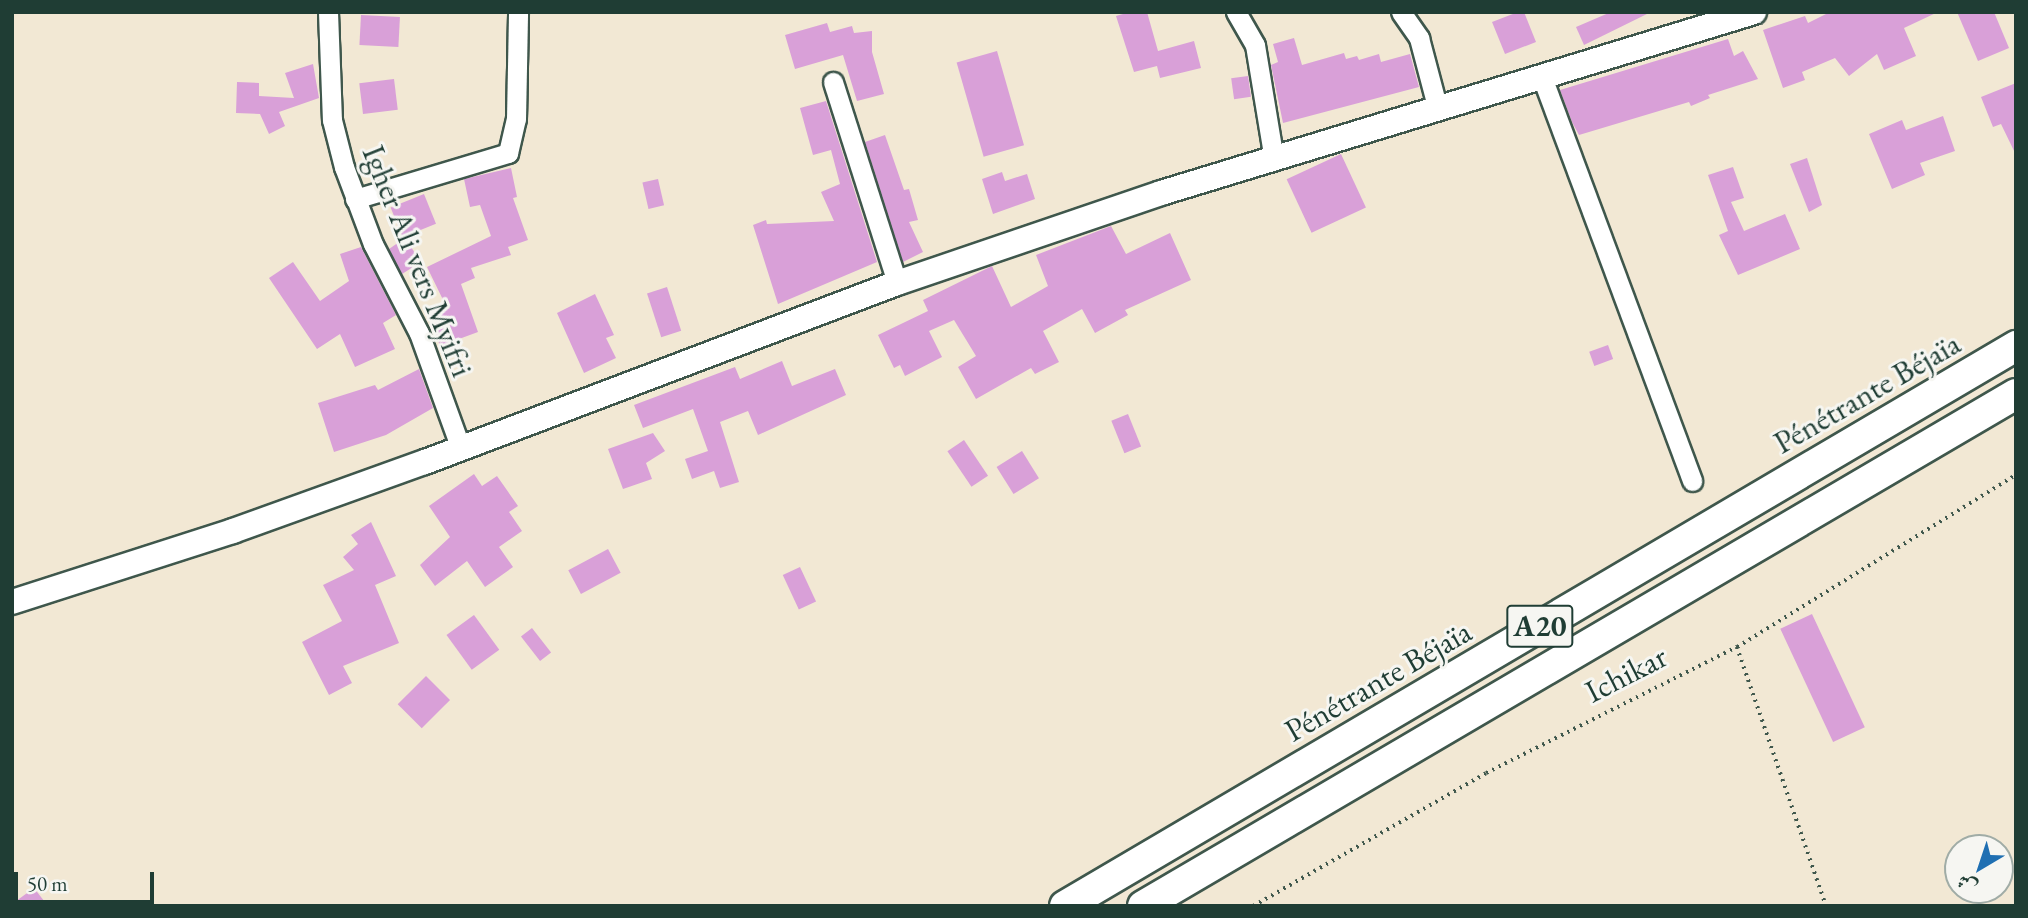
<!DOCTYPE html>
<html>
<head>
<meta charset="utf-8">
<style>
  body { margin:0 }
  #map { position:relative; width:2028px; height:918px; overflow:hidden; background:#f2e8d4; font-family:"EB Garamond",Amiri,serif }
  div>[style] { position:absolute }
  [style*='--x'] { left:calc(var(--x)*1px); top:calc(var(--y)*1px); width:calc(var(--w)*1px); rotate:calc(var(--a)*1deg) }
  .building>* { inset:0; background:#d9a0d8; transform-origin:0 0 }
  .path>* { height:3.5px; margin-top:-1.75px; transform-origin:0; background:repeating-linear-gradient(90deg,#3f574c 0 2px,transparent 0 7px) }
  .roads { filter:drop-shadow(2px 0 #3f574c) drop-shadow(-2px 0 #3f574c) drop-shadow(0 2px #3f574c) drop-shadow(0 -2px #3f574c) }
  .minor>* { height:19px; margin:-9.5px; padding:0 9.5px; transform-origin:9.5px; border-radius:9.5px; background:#fff }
  .major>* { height:24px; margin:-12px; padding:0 12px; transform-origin:12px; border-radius:12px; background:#fff }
  .highway>* { height:30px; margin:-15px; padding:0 15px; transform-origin:15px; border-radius:15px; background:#fff }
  span { translate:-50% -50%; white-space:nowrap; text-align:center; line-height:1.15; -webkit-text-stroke:6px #f6f6f2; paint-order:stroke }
  .shield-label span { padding:2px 5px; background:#f6f6f2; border:2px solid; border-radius:5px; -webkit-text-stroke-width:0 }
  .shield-label { font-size:30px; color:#1f3d34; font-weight:700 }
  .street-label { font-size:32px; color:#1f3d34 }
  .frame { position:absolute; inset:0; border:14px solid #1f3d34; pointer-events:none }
  .north { position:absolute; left:1944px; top:834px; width:70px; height:70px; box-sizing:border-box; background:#f6f6f2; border:2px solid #a0aca6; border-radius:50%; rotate:219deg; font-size:19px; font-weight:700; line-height:28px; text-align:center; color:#1f3d34 }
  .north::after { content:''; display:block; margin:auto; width:24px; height:32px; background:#1f6fb2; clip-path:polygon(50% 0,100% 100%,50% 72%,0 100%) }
  .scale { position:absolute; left:14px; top:872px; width:140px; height:32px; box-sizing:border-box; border:4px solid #1f3d34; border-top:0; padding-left:9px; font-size:21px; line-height:24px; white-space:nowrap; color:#1f3d34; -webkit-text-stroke:5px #f6f6f2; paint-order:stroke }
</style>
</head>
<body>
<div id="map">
  <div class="building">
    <i style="clip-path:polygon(1130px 12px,1147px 12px,1158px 51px,1194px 41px,1201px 68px,1160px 78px,1157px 66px,1134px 72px,1116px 16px)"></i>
    <i style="clip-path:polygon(1518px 12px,1524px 12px,1536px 42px,1505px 54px,1492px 22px)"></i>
    <i style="clip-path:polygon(1611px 12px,1651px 12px,1584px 45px,1576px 27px)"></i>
    <i style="clip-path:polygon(1830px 12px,1938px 12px,1904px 28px,1916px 56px,1884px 70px,1877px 54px,1849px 76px,1835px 58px,1802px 72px,1805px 80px,1783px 88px,1763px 30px,1805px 16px,1808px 23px)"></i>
    <i style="clip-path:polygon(1957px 12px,1994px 12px,2009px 48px,1978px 61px)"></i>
    <i style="left:361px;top:15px;width:39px;height:30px;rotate:3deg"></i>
    <i style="clip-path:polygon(827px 23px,830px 32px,852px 26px,854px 33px,872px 31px,872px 52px,884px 94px,857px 101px,843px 55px,795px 69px,785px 35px)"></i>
    <i style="clip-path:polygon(1294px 38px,1302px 65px,1344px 53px,1346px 59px,1357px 56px,1359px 60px,1379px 54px,1381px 62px,1410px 54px,1419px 87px,1283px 123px,1271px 65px,1278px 62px,1273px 44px)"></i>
    <i style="clip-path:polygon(1728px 39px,1734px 56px,1743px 51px,1758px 79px,1708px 95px,1710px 98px,1691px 106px,1689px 102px,1579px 135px,1572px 122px,1560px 90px)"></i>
    <i style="left:997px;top:51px;width:98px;height:42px;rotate:74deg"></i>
    <i style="clip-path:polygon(313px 64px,319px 98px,279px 112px,285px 126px,269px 134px,260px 114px,236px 113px,237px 82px,259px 83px,259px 96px,294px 98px,285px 73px)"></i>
    <i style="left:1248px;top:76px;width:21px;height:17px;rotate:82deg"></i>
    <i style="left:394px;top:79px;width:31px;height:35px;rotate:83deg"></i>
    <i style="clip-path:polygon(2016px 83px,2016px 155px,2001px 124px,1993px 127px,1981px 97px)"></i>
    <i style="clip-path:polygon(826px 101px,877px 262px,778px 304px,753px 225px,766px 220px,767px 224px,834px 221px,821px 192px,840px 184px,831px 150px,813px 155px,800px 108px)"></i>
    <i style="clip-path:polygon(1943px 116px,1955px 151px,1920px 163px,1925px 175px,1892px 189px,1869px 134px,1902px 120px,1906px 130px)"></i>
    <i style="clip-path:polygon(885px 135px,904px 190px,909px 189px,918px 220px,909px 222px,923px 252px,903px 262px,865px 142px)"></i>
    <i style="left:1341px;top:154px;width:59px;height:60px;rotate:65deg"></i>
    <i style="clip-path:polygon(1807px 158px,1822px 205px,1809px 212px,1790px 164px)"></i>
    <i style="clip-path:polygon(1733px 167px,1744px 198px,1731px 202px,1744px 231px,1785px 214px,1800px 249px,1738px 275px,1719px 235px,1728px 231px,1708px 175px)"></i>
    <i style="clip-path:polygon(511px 168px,517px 197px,513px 198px,528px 240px,508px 247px,511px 255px,471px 268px,475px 278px,461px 284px,478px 332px,440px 346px,429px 314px,447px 308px,427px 267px,491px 236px,480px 205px,470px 207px,464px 179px)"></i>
    <i style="clip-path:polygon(1002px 172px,1005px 181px,1027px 174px,1035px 199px,993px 214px,982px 179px)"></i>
    <i style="left:658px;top:179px;width:27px;height:16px;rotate:77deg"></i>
    <i style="left:424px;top:194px;width:32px;height:36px;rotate:68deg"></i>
    <i style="clip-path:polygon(1111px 226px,1126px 254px,1170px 233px,1191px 280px,1125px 310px,1128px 315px,1095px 333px,1082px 309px,1043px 331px,1059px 362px,1035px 374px,1031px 368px,976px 399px,958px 367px,976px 356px,954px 320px,929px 331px,942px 357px,905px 376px,900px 365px,894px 368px,878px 335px,928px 311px,923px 300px,992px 266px,1011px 307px,1048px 286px,1036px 255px)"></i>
    <i style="clip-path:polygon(405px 238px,421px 262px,402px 274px,389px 249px)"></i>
    <i style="clip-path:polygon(361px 247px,396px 315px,383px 323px,395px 349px,355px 367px,340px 334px,317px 349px,269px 278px,293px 262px,320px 301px,349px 281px,340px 254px)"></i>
    <i style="left:667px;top:287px;width:46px;height:21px;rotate:72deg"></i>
    <i style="clip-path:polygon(595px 294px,614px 335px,606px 338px,616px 358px,584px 373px,557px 313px)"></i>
    <i style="left:1608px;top:345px;width:15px;height:20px;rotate:70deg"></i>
    <i style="clip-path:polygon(782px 361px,792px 386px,835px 369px,846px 395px,758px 435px,748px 411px,720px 422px,739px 482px,720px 488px,714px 471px,692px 479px,685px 459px,708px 451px,693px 409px,643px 428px,634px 405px,735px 367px,740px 379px)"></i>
    <i style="clip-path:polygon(419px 369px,433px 408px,386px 435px,334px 452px,318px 403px,375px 385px,378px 390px)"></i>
    <i style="left:1128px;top:414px;width:35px;height:18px;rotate:68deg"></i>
    <i style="clip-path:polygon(653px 433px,665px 451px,646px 463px,652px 479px,623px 489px,608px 449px)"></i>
    <i style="left:964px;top:440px;width:43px;height:20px;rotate:56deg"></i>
    <i style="left:1022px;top:451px;width:32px;height:30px;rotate:58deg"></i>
    <i style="clip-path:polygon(474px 474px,482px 486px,497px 476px,518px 506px,509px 512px,522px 531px,499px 547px,513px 567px,485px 587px,467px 561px,435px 586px,420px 565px,450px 537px,429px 506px)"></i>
    <i style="clip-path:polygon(371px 522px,396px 576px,375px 585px,399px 643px,343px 666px,352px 683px,329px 695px,302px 642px,342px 621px,323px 585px,354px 570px,343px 557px,358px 544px,351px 535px)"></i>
    <i style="left:608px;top:549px;width:27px;height:45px;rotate:62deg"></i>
    <i style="left:800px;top:567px;width:38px;height:19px;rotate:65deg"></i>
    <i style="left:1812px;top:614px;width:125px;height:35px;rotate:65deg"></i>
    <i style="left:474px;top:615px;width:43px;height:34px;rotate:54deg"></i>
    <i style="left:532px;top:628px;width:31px;height:14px;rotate:52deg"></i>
    <i style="left:426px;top:676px;width:34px;height:40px;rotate:45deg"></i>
    <i style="clip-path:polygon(34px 888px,48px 906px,12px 906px,12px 904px)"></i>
  </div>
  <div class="path">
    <i style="--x:1737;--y:647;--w:274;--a:71"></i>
    <i style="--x:1253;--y:906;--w:268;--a:-29.7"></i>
    <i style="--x:1486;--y:773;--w:281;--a:-26.7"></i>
    <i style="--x:1737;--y:647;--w:328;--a:-31.7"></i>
  </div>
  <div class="roads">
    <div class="minor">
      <i style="--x:328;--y:12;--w:108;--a:87.9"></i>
      <i style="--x:332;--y:120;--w:49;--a:75.7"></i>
      <i style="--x:344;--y:167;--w:82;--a:69.4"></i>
      <i style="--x:373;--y:244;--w:100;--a:62.7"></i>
      <i style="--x:419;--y:333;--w:120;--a:70.1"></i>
      <i style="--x:1236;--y:12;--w:38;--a:60"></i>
      <i style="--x:1255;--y:45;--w:117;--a:80.6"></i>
      <i style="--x:1401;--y:12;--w:32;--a:55"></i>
      <i style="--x:1419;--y:38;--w:74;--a:75.2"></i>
      <i style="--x:1542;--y:77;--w:431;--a:69.6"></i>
      <i style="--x:833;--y:82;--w:211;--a:72.3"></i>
      <i style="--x:355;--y:199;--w:160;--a:-16.7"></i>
      <i style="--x:508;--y:153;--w:35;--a:-77"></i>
      <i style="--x:516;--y:119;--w:107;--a:-88.9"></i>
    </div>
    <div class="major">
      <i style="--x:12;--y:602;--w:232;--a:-17.8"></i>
      <i style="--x:233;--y:531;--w:204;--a:-19.8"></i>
      <i style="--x:425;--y:462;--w:505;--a:-20.77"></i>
      <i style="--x:897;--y:283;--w:279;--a:-18.8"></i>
      <i style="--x:1161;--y:193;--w:620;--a:-16.97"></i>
    </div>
    <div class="highway">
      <i style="--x:1065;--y:906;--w:1104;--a:-30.49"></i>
      <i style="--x:1143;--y:906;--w:1012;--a:-30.39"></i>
    </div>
  </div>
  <div class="shield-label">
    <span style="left:1540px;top:626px">A20</span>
  </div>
  <div class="street-label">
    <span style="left:418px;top:261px;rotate:68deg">Igher Ali vers Myifri</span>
    <span style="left:1867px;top:393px;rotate:-30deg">Pénétrante Béjaïa</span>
    <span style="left:1626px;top:674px;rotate:-27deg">Ichikar</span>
    <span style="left:1378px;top:681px;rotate:-30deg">Pénétrante Béjaïa</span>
  </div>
  <div class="frame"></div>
  <div class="north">ش</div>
  <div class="scale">50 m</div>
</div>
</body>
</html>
